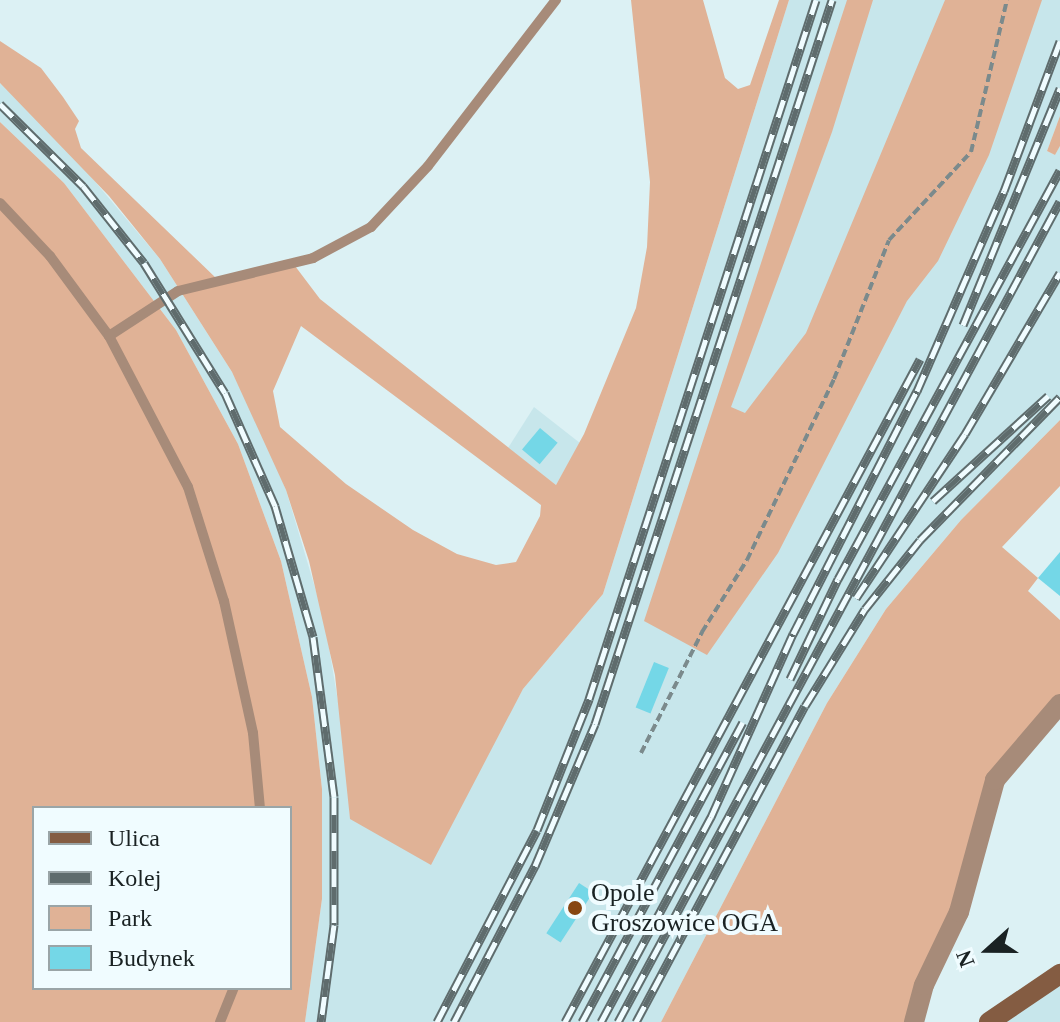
<!DOCTYPE html>
<html>
<head>
<meta charset="utf-8">
<style>
  body { margin:0 }
  #map { position:relative; width:1060px; height:1022px; overflow:hidden; background:#dcf1f4; font-family:Georgia,serif }
  div>[style] { position:absolute }
  [style*='--x'] { left:calc(var(--x)*1px); top:calc(var(--y)*1px); width:calc(var(--w)*1px); rotate:calc(var(--a)*1deg) }
  .built>* { inset:0; background:#c7e6eb }
  .green>* { inset:0; background:#e0b296 }
  .building>* { inset:0; background:#74d7e7; transform-origin:0 0 }
  .path>* { height:4px; margin-top:-2px; transform-origin:0; background:repeating-linear-gradient(90deg,#7b8a8c 0 8px,transparent 0 12px) }
  .service>* { height:10px; margin:-5px; padding:0 5px; transform-origin:5px; border-radius:5px; background:#a78b79 }
  .minor>* { height:20px; margin:-10px; padding:0 10px; transform-origin:10px; border-radius:10px; background:#a78b79 }
  .secondary>* { height:20px; margin:-10px; padding:0 10px; transform-origin:10px; border-radius:10px; background:#845c42 }
  .rail>* { height:9px; margin-top:-4.5px; transform-origin:0; background:repeating-linear-gradient(90deg,#f0fcff 0 18px,#5f6c6d 0 36px); box-sizing:border-box; border-block:2px solid #5f6c6d }
  .dots>* { width:22px; height:22px; translate:-50% -50%; box-sizing:border-box; border:4px solid #f0fcff; border-radius:50% }
  span { translate:-50% -50%; white-space:nowrap; text-align:center; line-height:1.15; -webkit-text-stroke:8px #f0fcff; paint-order:stroke }
  .poi-label { font-size:26px; color:#1a2223 }
  .left { translate:0 -50%; text-align:left }
  .legend { position:absolute; left:32px; top:806px; width:260px; height:184px; box-sizing:border-box; background:#f0fcff; border:2px solid #9aa5a7; margin:0; padding:10px 14px; list-style:none; font-size:24px; color:#1a2223 }
  .legend li { display:flex; align-items:center; gap:16px; height:40px }
  .legend b { width:40px; border:2px solid #9aa5a7 }
  .north { position:absolute; left:948px; top:910px; width:80px; height:80px; -webkit-text-stroke:6px #f0fcff; paint-order:stroke; rotate:249deg; font-size:22px; font-weight:700; line-height:32px; text-align:center; color:#1a2223 }
  .north::after { content:''; display:block; margin:auto; width:28px; height:36px; background:#1a2223; clip-path:polygon(50% 0,100% 100%,50% 72%,0 100%) }
</style>
</head>
<body>
<div id="map">
  <div class="built">
    <i style="clip-path:polygon(789px 0,1060px 0,1060px 116px,1047px 151px,1055px 155px,1060px 146px,1060px 420px,961px 520px,886px 609px,827px 703px,661px 1022px,305px 1022px,322px 899px,322px 789px,312px 697px,281px 561px,238px 444px,176px 330px,64px 183px,0 122px,0 83px,66px 147px,160px 259px,232px 372px,262px 432px,286px 490px,324px 618px,347px 755px,350px 819px,487px 754px,523px 689px,603px 594px)"></i>
    <i style="clip-path:polygon(534px 407px,580px 443px,556px 485px,508px 448px)"></i>
    <i style="clip-path:polygon(1060px 974px,1060px 1022px,989px 1022px)"></i>
  </div>
  <div class="green">
    <i style="clip-path:polygon(evenodd,631px 0,703px 0,725px 78px,738px 89px,750px 85px,779px 0,789px 0,603px 594px,523px 689px,431px 865px,350px 819px,335px 675px,309px 561px,286px 490px,232px 372px,160px 259px,109px 196px,0 83px,0 41px,41px 68px,63px 97px,79px 121px,75px 129px,81px 148px,217px 279px,292px 262px,320px 299px,556px 485px,584px 434px,636px 308px,647px 247px,650px 182px,631px 0,301px 326px,541px 505px,540px 516px,516px 562px,496px 565px,457px 554px,413px 530px,346px 484px,280px 427px,273px 391px,301px 326px)"></i>
    <i style="clip-path:polygon(847px 0,873px 0,832px 132px,731px 407px,745px 413px,806px 333px,945px 0,1042px 0,989px 155px,938px 261px,907px 301px,778px 553px,707px 655px,644px 621px)"></i>
    <i style="clip-path:polygon(1060px 116px,1060px 146px,1055px 155px,1047px 151px)"></i>
    <i style="clip-path:polygon(evenodd,0 122px,64px 183px,176px 330px,238px 444px,281px 561px,312px 697px,322px 789px,322px 899px,305px 1022px,0 1022px,0 122px,34px 808px,290px 808px,290px 988px,34px 988px,34px 808px)"></i>
    <i style="clip-path:polygon(1060px 420px,1060px 486px,1002px 547px,1038px 578px,1028px 591px,1060px 620px,1060px 704px,1014px 756px,914px 1022px,661px 1022px,827px 703px,886px 609px,961px 520px)"></i>
  </div>
  <div class="building">
    <i style="left:540px;top:428px;width:23px;height:28px;rotate:40deg"></i>
    <i style="clip-path:polygon(1060px 552px,1060px 596px,1038px 578px)"></i>
    <i style="left:654px;top:662px;width:16px;height:49px;rotate:22deg"></i>
    <i style="left:579px;top:883px;width:17px;height:60px;rotate:33deg"></i>
  </div>
  <div class="path">
    <i style="--x:641;--y:753;--w:136;--a:-63.2"></i>
    <i style="--x:702;--y:632;--w:85;--a:-58"></i>
    <i style="--x:747;--y:560;--w:201;--a:-64.3"></i>
    <i style="--x:834;--y:379;--w:149;--a:-68.4"></i>
    <i style="--x:889;--y:240;--w:120;--a:-47"></i>
    <i style="--x:971;--y:152;--w:156;--a:-76.7"></i>
  </div>
  <div class="service">
    <i style="--x:0;--y:203;--w:73;--a:46.7"></i>
    <i style="--x:50;--y:256;--w:99;--a:53.6"></i>
    <i style="--x:109;--y:336;--w:170;--a:62.4"></i>
    <i style="--x:188;--y:487;--w:120;--a:72.5"></i>
    <i style="--x:224;--y:601;--w:135;--a:77.6"></i>
    <i style="--x:253;--y:733;--w:75;--a:84.7"></i>
    <i style="--x:109;--y:336;--w:82;--a:-33.1"></i>
    <i style="--x:178;--y:291;--w:139;--a:-13.7"></i>
    <i style="--x:313;--y:258;--w:66;--a:-28.1"></i>
    <i style="--x:371;--y:227;--w:83;--a:-46.9"></i>
    <i style="--x:428;--y:166;--w:210;--a:-52.4"></i>
    <i style="--x:220;--y:1022;--w:37;--a:-68"></i>
  </div>
  <div class="minor">
    <i style="--x:914;--y:1022;--w:38;--a:-75"></i>
    <i style="--x:924;--y:985;--w:81;--a:-64.4"></i>
    <i style="--x:959;--y:912;--w:137;--a:-74.7"></i>
    <i style="--x:995;--y:780;--w:100;--a:-49.5"></i>
  </div>
  <div class="secondary">
    <i style="--x:989;--y:1022;--w:86;--a:-34.1"></i>
  </div>
  <div class="rail">
    <i style="--x:0;--y:104;--w:117;--a:44.7"></i>
    <i style="--x:83;--y:186;--w:98;--a:51.6"></i>
    <i style="--x:144;--y:263;--w:153;--a:58.1"></i>
    <i style="--x:225;--y:393;--w:124;--a:66.1"></i>
    <i style="--x:275;--y:506;--w:136;--a:73.8"></i>
    <i style="--x:313;--y:637;--w:161;--a:82.5"></i>
    <i style="--x:334;--y:797;--w:128;--a:90"></i>
    <i style="--x:334;--y:925;--w:98;--a:97.6"></i>
    <i style="--x:963;--y:325;--w:256;--a:-67.7"></i>
    <i style="--x:933;--y:501;--w:156;--a:-42.4"></i>
    <i style="--x:856;--y:598;--w:197;--a:-56.4"></i>
    <i style="--x:965;--y:434;--w:187;--a:-59.5"></i>
    <i style="--x:790;--y:679;--w:111;--a:-64.4"></i>
    <i style="--x:838;--y:579;--w:465;--a:-61.5"></i>
    <i style="--x:437;--y:1022;--w:216;--a:-62.5"></i>
    <i style="--x:537;--y:830;--w:141;--a:-68.3"></i>
    <i style="--x:589;--y:699;--w:735;--a:-72.01"></i>
    <i style="--x:454;--y:1022;--w:176;--a:-62.6"></i>
    <i style="--x:535;--y:866;--w:154;--a:-67.1"></i>
    <i style="--x:595;--y:724;--w:762;--a:-71.87"></i>
    <i style="--x:565;--y:1022;--w:752;--a:-61.83"></i>
    <i style="--x:582;--y:1022;--w:340;--a:-61.8"></i>
    <i style="--x:601;--y:1022;--w:233;--a:-61.8"></i>
    <i style="--x:711;--y:817;--w:201;--a:-65.9"></i>
    <i style="--x:793;--y:634;--w:273;--a:-63"></i>
    <i style="--x:917;--y:391;--w:218;--a:-66.5"></i>
    <i style="--x:1004;--y:191;--w:160;--a:-69.5"></i>
    <i style="--x:618;--y:1022;--w:932;--a:-61.7"></i>
    <i style="--x:636;--y:1022;--w:358;--a:-61.9"></i>
    <i style="--x:805;--y:706;--w:114;--a:-58.3"></i>
    <i style="--x:865;--y:609;--w:88;--a:-51.4"></i>
    <i style="--x:920;--y:540;--w:200;--a:-45.6"></i>
  </div>
  <div class="dots">
    <i style="left:575px;top:908px;background:#874611"></i>
  </div>
  <div class="poi-label">
    <span class="left" style="left:591px;top:908px">Opole<br>Groszowice OGA</span>
  </div>
  <ul class="legend">
  <li><b style="height:10px;background:#845c42"></b>Ulica</li>
  <li><b style="height:10px;background:#5f6c6d"></b>Kolej</li>
  <li><b style="height:22px;background:#e0b296"></b>Park</li>
  <li><b style="height:22px;background:#74d7e7"></b>Budynek</li>
  </ul>
  <div class="north">N</div>
</div>
</body>
</html>
